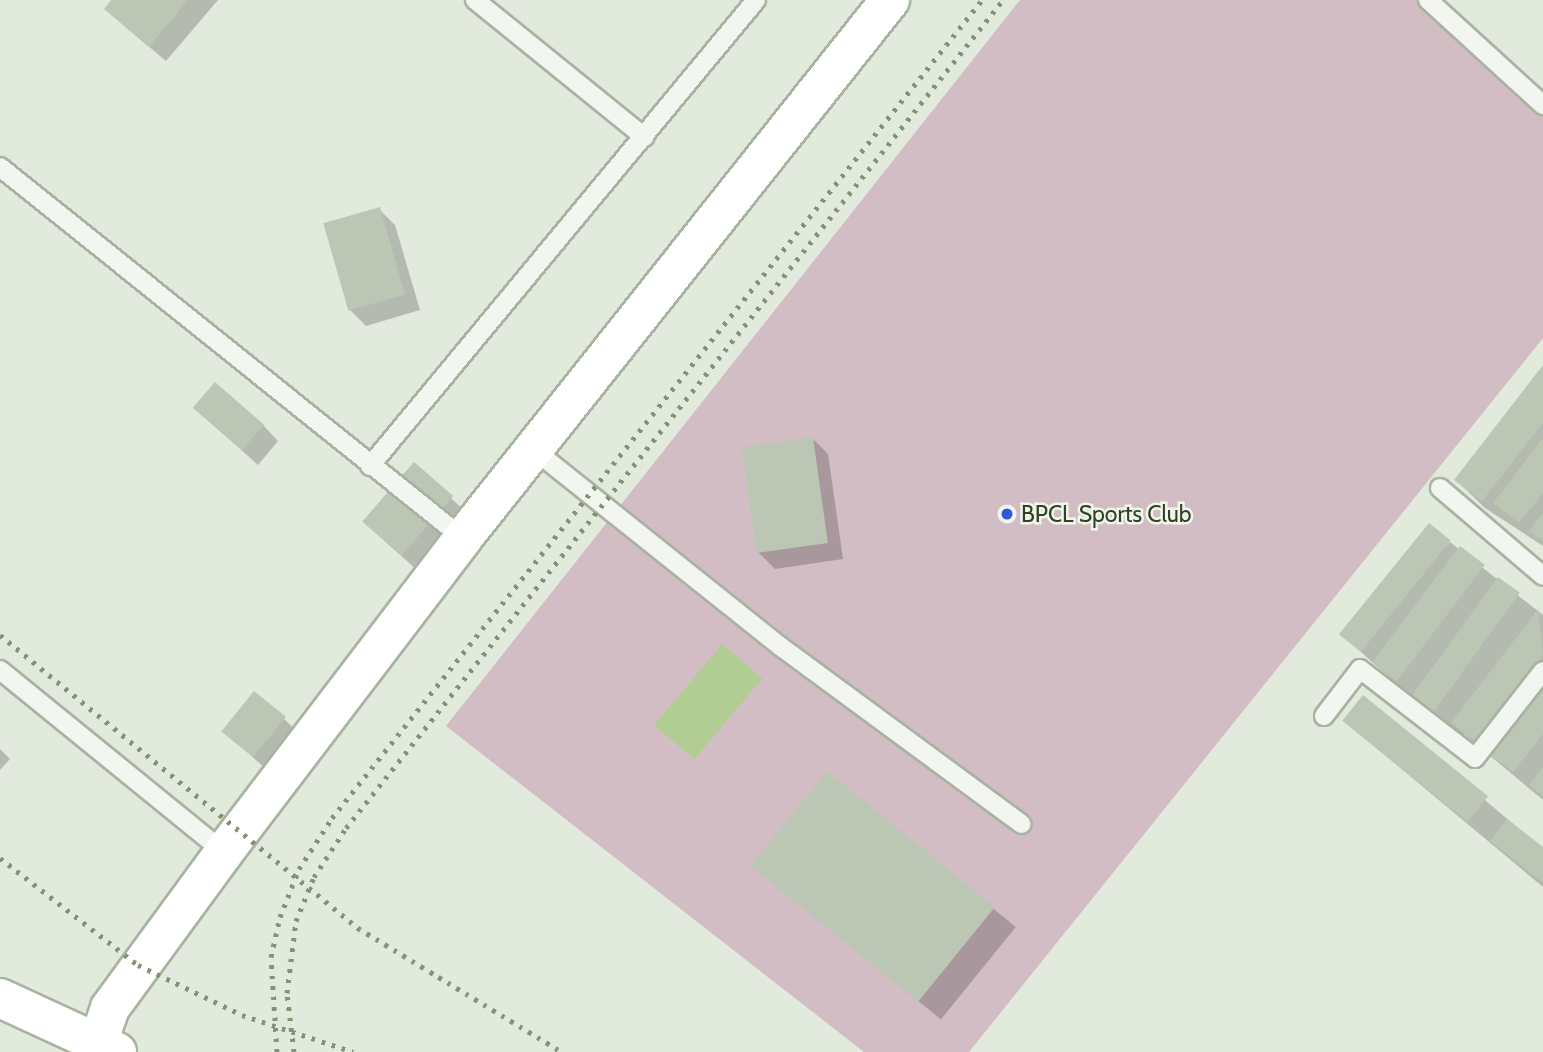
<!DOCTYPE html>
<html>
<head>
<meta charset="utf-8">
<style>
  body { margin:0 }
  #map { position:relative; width:1543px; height:1052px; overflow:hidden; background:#e2e9dd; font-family:Cabin,sans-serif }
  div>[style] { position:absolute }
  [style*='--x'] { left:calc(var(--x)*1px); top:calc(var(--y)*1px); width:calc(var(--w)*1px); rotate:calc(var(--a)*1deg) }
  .green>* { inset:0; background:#d3bdc4 }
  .water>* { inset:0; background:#b2cd94; transform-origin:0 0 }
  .shadow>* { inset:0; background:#0003; transform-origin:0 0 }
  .building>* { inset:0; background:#bbc6b4; transform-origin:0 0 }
  .roads { filter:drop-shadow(2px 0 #a9b3a2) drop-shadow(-2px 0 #a9b3a2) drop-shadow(0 2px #a9b3a2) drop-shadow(0 -2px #a9b3a2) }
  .lane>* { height:18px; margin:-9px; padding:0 9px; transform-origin:9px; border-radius:9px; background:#f3f6f0 }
  .secondary>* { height:38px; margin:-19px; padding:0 19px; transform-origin:19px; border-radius:19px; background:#fff }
  .rail>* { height:5px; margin-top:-2.5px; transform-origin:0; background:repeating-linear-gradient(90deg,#829475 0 3.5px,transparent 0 10.5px) }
  .dots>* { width:19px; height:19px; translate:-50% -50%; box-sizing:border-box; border:4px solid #f1f6ec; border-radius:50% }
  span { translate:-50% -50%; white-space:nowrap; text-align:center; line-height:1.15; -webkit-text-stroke:5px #f1f6ec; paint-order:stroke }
  .poi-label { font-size:23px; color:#304125 }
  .left { translate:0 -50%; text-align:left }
</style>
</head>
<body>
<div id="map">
  <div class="green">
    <i style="clip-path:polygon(1020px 0,1436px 0,1543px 91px,1543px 338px,969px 1052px,864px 1052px,446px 726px)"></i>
  </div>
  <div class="water">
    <i style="left:722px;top:644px;width:53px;height:106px;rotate:40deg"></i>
  </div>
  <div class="shadow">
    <i style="clip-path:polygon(113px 0,218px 0,166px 61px,122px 24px)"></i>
    <i style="clip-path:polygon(379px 209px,395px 225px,420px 310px,366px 326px,350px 310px)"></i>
    <i style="clip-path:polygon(1543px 367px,1543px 546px,1485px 508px,1456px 480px)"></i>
    <i style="clip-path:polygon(195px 408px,263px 425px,278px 441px,258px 465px)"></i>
    <i style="clip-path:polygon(812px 438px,828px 454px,843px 559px,775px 569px,759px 553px)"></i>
    <i style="left:414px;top:465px;width:72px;height:76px;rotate:42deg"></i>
    <i style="clip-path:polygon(1450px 542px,1543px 615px,1543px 800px,1464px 734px,1460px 738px,1440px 723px,1342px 635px)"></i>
    <i style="clip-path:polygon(1363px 697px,1543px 849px,1543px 887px,1344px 721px)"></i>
    <i style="clip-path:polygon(284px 719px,300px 734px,268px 771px,223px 730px)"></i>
    <i style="clip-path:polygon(0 749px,10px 759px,0 770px)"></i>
    <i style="left:827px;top:774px;width:243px;height:119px;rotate:39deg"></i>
  </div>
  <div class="building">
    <i style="clip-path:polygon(111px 0,188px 0,149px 47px,104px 9px)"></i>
    <i style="left:380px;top:207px;width:91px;height:59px;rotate:74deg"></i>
    <i style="clip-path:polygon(1543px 365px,1543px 423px,1482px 501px,1454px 480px)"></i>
    <i style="left:215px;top:382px;width:65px;height:34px;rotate:41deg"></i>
    <i style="left:813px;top:437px;width:107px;height:72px;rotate:82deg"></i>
    <i style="clip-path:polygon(1543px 438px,1543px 493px,1519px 523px,1493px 503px)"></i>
    <i style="left:414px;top:462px;width:52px;height:79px;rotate:41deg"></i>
    <i style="clip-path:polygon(1543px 513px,1543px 541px,1529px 531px)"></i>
    <i style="left:1429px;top:523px;width:28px;height:143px;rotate:39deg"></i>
    <i style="left:1460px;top:546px;width:31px;height:146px;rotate:37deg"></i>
    <i style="left:1498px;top:577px;width:27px;height:147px;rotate:36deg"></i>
    <i style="clip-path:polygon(1538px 609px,1543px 655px,1476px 742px,1451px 723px)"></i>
    <i style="clip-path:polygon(1543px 685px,1543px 734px,1513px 772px,1489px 754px)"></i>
    <i style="left:254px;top:691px;width:41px;height:52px;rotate:39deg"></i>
    <i style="left:1363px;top:695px;width:161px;height:33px;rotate:39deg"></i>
    <i style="clip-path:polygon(1543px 767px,1543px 796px,1529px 785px)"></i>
    <i style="left:827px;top:771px;width:216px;height:122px;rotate:39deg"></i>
    <i style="clip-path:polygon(1507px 819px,1543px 847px,1543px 883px,1490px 841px)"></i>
  </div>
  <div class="roads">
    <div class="lane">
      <i style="--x:475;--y:0;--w:218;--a:39"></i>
      <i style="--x:1428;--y:0;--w:156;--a:42.4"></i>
      <i style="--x:0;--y:167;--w:593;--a:38.71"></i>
      <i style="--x:533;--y:449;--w:316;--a:38.6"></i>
      <i style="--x:780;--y:646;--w:300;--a:36.4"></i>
      <i style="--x:370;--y:466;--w:605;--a:-50.36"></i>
      <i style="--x:1440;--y:488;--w:135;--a:40.5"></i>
      <i style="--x:0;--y:670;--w:289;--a:39.1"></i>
      <i style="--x:1324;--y:716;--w:59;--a:-52.5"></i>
      <i style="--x:1360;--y:669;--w:145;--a:37.7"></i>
      <i style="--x:1475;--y:758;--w:110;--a:-52"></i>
    </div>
    <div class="secondary">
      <i style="--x:0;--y:998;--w:129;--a:24.8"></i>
      <i style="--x:97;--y:1046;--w:40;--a:-71.1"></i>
      <i style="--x:110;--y:1008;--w:193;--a:-53.8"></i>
      <i style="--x:224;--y:852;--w:395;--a:-52.7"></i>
      <i style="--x:463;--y:538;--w:687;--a:-51.56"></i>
    </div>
  </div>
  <div class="rail">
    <i style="--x:0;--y:635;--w:463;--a:39.3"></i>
    <i style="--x:358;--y:928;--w:239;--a:31.3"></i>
    <i style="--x:0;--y:858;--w:175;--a:37.8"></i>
    <i style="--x:138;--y:965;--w:115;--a:25.7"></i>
    <i style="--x:242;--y:1015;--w:117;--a:18.4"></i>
    <i style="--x:277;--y:1052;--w:95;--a:-93.6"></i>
    <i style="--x:271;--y:957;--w:41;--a:-77.3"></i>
    <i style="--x:280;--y:917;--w:52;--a:-68.4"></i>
    <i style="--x:299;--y:869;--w:61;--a:-57.1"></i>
    <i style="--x:332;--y:818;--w:1045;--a:-51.53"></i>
    <i style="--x:294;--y:1052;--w:59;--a:-96.8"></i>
    <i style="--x:287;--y:993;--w:73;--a:-82.9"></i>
    <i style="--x:296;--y:921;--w:48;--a:-67.8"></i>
    <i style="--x:314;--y:877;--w:59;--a:-56.9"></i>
    <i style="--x:346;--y:828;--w:1057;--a:-51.57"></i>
  </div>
  <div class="dots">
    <i style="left:1007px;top:514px;background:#3456db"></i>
  </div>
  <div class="poi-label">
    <span class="left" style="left:1021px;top:514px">BPCL Sports Club</span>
  </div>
</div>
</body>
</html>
